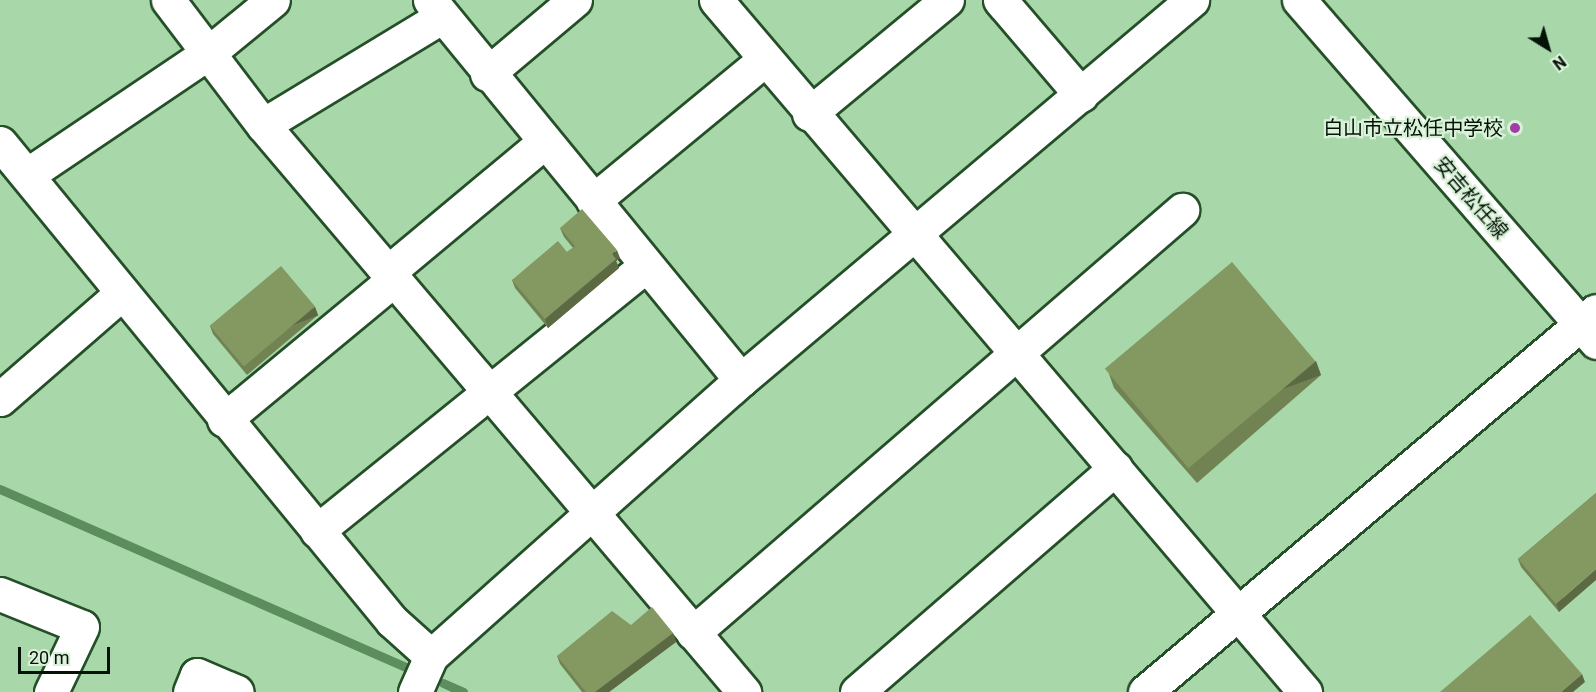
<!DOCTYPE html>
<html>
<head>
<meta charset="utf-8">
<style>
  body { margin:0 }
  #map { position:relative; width:1596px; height:692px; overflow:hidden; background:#a8d7a9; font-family:Roboto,"Noto Sans JP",sans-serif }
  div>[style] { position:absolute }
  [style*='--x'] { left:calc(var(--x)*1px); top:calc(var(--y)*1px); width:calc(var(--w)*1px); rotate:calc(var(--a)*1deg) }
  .stream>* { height:9px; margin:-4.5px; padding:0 4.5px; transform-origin:4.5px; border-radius:4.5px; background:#5b8d5d }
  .roads { filter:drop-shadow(2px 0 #254f28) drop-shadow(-2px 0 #254f28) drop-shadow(0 2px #254f28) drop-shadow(0 -2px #254f28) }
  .street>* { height:33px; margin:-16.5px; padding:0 16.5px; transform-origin:16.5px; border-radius:16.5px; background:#fff }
  .secondary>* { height:33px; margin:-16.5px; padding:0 16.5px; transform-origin:16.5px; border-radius:16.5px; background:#fff }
  .wall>* { inset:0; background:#728353 }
  .shaded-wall>* { inset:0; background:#5c6a44; transform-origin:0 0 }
  .building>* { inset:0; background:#849861; transform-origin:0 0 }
  .dots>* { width:16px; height:16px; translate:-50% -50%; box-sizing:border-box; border:3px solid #d9f1d9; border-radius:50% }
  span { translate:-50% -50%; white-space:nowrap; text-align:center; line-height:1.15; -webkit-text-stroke:4.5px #d9f1d9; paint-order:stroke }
  .poi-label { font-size:20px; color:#041305 }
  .right { translate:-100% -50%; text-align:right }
  .street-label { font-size:20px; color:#041305 }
  .north { position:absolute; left:1518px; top:18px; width:60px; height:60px; -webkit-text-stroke:4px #d9f1d9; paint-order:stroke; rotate:143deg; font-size:16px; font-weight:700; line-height:24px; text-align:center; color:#041305 }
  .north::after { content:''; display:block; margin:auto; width:21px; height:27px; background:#041305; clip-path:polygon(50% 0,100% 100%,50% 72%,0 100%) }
  .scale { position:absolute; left:18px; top:647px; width:92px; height:27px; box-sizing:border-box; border:3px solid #041305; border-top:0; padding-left:8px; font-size:18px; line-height:21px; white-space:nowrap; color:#041305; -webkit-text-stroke:4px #d9f1d9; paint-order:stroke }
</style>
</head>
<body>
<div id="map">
  <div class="stream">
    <i style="--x:0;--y:489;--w:452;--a:23.7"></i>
    <i style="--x:443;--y:683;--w:22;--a:24"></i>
  </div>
  <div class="roads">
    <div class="street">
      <i style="--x:168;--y:0;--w:157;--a:52.8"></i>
      <i style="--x:263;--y:125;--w:744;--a:49.69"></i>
      <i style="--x:430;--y:0;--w:491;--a:50.7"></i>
      <i style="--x:716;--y:0;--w:909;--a:49.6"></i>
      <i style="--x:1000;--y:0;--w:125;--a:49.5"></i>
      <i style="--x:487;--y:74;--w:115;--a:-40.1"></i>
      <i style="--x:809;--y:114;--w:179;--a:-39.6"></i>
      <i style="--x:263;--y:125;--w:208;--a:-31.2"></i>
      <i style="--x:0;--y:143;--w:618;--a:50.65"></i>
      <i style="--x:392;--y:621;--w:52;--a:41.9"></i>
      <i style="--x:27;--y:175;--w:222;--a:-34"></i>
      <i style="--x:211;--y:51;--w:80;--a:-39.4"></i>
      <i style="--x:593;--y:201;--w:220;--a:-39.5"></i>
      <i style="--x:387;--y:273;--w:204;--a:-39.8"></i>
      <i style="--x:0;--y:399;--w:162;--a:-41"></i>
      <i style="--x:224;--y:420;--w:219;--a:-39.6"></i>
      <i style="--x:317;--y:531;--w:422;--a:-38.9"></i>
      <i style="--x:0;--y:594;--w:88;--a:21.9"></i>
      <i style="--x:82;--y:627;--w:72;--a:115.5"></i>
      <i style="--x:693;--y:633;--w:647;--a:-40.86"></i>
      <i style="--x:190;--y:692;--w:18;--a:-68"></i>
      <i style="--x:197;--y:675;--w:43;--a:23"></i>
      <i style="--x:415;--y:692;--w:39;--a:-66"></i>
      <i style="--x:431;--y:656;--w:415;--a:-41.7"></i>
      <i style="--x:741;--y:380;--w:590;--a:-40.12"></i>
      <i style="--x:857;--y:692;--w:342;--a:-40.9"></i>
    </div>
    <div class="secondary">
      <i style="--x:1299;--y:0;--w:453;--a:49"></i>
      <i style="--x:1145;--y:692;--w:590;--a:-40.19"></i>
    </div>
  </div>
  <div class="wall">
    <i style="clip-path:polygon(560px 228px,620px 258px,616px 261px,619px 268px,548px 328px,515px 288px,512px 280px,567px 252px,573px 248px,564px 237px)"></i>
    <i style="clip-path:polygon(315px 307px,318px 315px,247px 375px,213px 334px,210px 326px)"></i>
    <i style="clip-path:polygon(1109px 374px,1321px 375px,1197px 483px,1114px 388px)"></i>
    <i style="clip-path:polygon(1596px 493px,1559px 612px,1521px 567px,1518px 559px)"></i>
    <i style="clip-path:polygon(631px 625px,673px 633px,676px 642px,609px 692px,582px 692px,560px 664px,557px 656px)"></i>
  </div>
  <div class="shaded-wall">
    <i style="clip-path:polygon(617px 250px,620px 258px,616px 261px,619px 268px,548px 328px,545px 319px)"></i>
    <i style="left:315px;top:307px;width:9px;height:93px;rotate:69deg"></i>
    <i style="left:1316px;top:361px;width:15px;height:164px;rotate:70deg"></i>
    <i style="clip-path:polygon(1596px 569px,1596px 580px,1559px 612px,1556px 604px)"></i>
    <i style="clip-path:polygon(673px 633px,676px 642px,609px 692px,595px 692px)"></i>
    <i style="clip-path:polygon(1582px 674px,1585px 682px,1573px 692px,1561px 692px)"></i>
  </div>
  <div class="building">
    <i style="clip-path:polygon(582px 209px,617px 250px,612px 254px,616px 259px,545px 319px,512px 280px,558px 241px,567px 252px,575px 246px,560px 228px)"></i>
    <i style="left:1232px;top:262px;width:130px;height:166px;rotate:50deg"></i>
    <i style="left:281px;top:266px;width:53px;height:93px;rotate:50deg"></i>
    <i style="clip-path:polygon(1596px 493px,1596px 569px,1556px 604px,1518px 559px)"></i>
    <i style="clip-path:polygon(652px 607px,673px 633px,595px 692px,586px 692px,557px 656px,612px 611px,631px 625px)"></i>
    <i style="clip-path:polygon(1530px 615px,1582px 674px,1561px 692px,1440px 692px)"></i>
  </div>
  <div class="dots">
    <i style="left:1515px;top:128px;background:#9f3ea6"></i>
  </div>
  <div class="poi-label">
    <span class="right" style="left:1503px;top:128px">白山市立松任中学校</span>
  </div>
  <div class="street-label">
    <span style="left:1471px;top:198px;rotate:49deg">安吉松任線</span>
  </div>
  <div class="north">N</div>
  <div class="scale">20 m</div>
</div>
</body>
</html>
